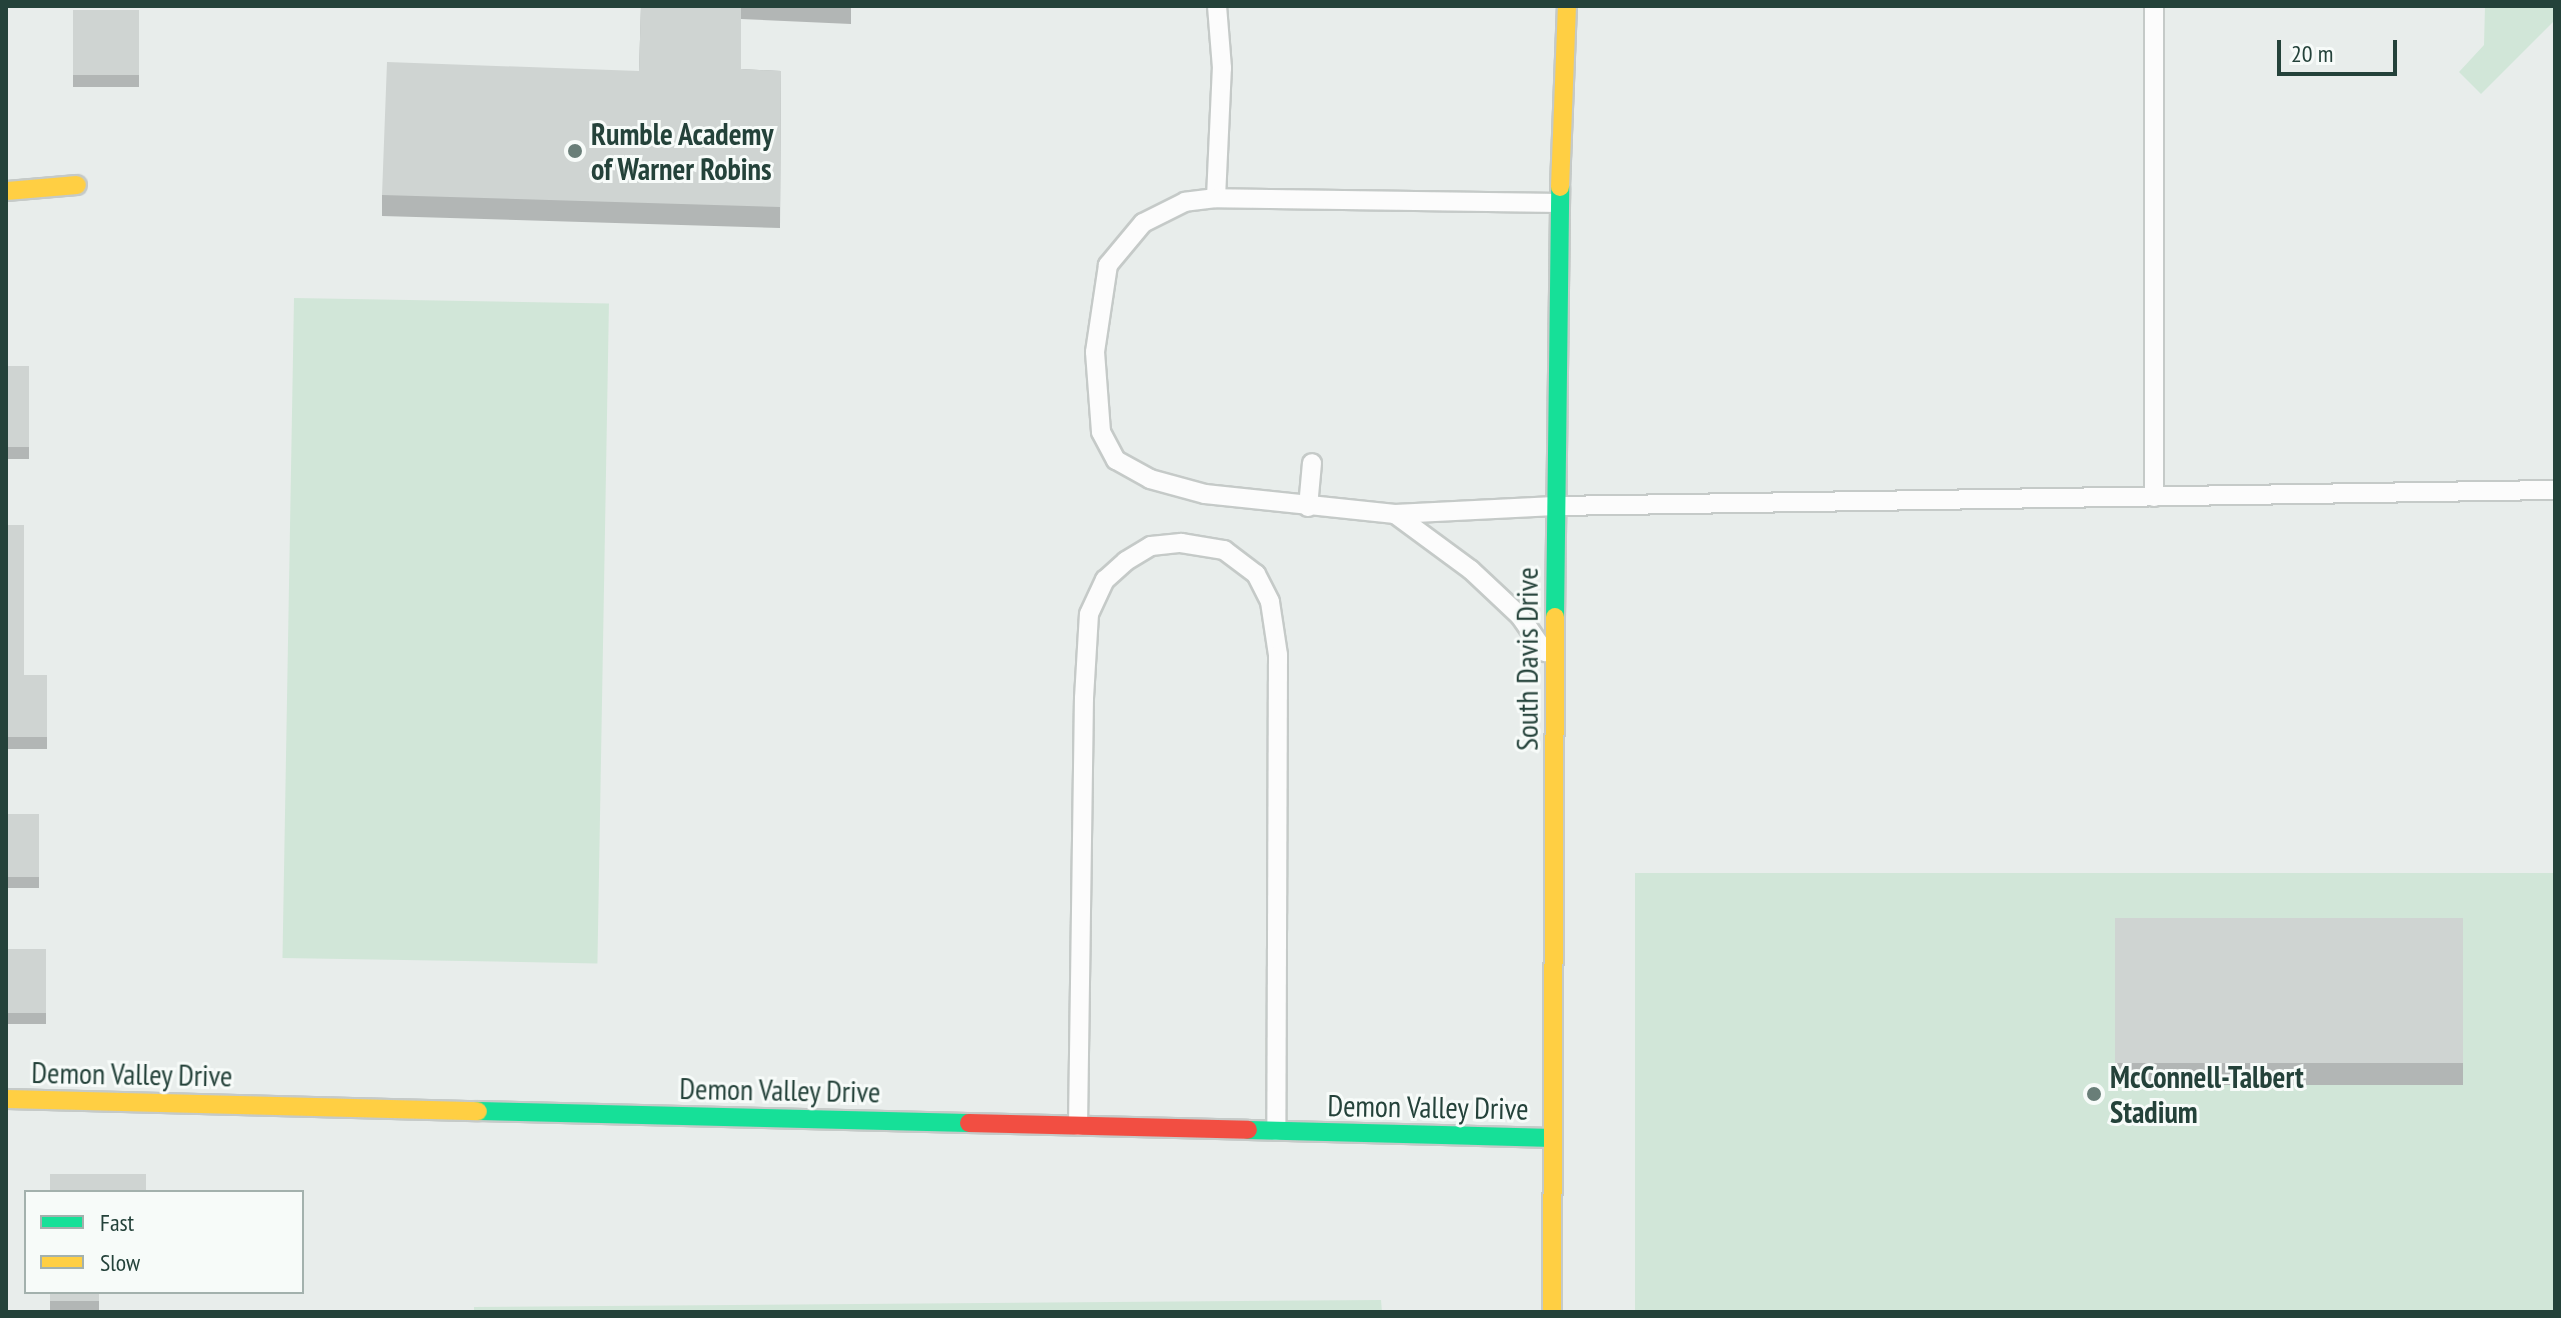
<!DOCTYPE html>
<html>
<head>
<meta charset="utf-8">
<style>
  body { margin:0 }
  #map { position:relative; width:2561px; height:1318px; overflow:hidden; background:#e8edeb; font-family:"PT Sans Narrow",sans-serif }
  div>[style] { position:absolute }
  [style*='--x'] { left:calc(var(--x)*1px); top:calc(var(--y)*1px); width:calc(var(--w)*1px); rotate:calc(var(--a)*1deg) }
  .green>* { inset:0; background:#d1e6d8; transform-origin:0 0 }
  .roads { filter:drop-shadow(2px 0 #c5cac8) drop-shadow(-2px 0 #c5cac8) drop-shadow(0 2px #c5cac8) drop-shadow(0 -2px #c5cac8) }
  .lane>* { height:18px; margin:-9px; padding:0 9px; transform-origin:9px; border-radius:9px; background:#fcfcfc }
  .fast>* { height:18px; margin:-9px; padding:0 9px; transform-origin:9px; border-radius:9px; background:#16e098 }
  .slow>* { height:18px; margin:-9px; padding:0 9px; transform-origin:9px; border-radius:9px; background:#ffcf43 }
  .jam>* { height:18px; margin:-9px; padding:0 9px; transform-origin:9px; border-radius:9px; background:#f24e42 }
  .wall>* { inset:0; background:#b2b6b5; transform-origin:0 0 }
  .building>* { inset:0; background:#cfd4d2; transform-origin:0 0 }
  .dots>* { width:22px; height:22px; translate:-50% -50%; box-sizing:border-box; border:4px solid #f7fbf9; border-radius:50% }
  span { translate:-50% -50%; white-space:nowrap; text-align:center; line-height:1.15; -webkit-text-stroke:6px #f7fbf9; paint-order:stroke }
  .poi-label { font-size:30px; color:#24423a; font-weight:700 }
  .left { translate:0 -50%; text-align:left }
  .street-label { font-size:30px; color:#24423a }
  .frame { position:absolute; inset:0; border:8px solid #24423a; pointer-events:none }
  .legend { position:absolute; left:24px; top:1190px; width:280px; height:104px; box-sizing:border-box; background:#f7fbf9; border:2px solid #a3b1ad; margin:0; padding:10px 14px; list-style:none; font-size:24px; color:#24423a }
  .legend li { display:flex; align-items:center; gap:16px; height:40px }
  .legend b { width:40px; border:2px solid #a3b1ad }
  .scale { position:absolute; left:2277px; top:40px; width:120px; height:36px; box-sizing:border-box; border:4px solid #24423a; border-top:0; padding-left:10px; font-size:24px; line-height:28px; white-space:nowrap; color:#24423a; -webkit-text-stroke:6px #f7fbf9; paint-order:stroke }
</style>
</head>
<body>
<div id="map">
  <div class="green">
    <i style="clip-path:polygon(2485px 6px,2554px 6px,2553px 22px,2481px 94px,2459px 72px,2484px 45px)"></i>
    <i style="left:294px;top:298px;width:315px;height:660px;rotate:1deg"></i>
    <i style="left:2555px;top:873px;width:439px;height:920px;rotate:90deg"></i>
    <i style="clip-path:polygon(1381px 1300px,1382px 1312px,474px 1312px,474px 1307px)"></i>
  </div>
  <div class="roads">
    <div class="lane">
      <i style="--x:2154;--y:6;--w:491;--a:90"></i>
      <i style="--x:1216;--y:198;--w:130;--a:-87.4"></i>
      <i style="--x:1222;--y:68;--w:62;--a:-94.6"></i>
      <i style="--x:1560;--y:203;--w:344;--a:-179.2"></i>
      <i style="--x:1216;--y:198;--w:31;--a:173"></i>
      <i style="--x:1185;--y:202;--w:47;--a:153.4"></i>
      <i style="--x:1143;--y:223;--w:55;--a:129.8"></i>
      <i style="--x:1108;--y:265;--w:88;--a:98.5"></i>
      <i style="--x:1095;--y:352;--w:80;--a:85.7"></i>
      <i style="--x:1101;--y:432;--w:32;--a:62"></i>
      <i style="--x:1116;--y:460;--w:39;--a:29"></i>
      <i style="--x:1150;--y:479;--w:57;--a:15.3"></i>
      <i style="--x:1205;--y:494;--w:191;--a:6"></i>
      <i style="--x:1395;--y:514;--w:160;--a:-2.9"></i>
      <i style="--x:1555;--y:506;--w:1000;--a:-0.92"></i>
      <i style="--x:1308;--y:507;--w:44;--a:-84.8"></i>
      <i style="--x:1395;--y:514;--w:94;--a:36.4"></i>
      <i style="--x:1471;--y:570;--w:67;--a:43.2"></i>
      <i style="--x:1520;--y:616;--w:44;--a:55.2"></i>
      <i style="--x:1078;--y:1126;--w:428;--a:-89.2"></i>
      <i style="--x:1084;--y:698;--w:84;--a:-86.6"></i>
      <i style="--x:1089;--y:614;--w:38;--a:-65"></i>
      <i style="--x:1105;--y:580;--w:28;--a:-42"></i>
      <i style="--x:1126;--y:561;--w:29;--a:-31"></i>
      <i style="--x:1151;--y:546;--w:30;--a:-6"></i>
      <i style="--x:1181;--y:543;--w:44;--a:9.2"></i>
      <i style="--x:1224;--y:550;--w:40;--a:37"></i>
      <i style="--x:1256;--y:574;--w:31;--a:63"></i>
      <i style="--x:1270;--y:602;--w:54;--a:81.4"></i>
      <i style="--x:1278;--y:655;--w:476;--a:90.2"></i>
    </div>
    <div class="fast">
      <i style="--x:1555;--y:617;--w:430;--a:-89.3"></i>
      <i style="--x:478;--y:1111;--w:491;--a:1.4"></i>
      <i style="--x:1248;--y:1130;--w:305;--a:1.5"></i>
    </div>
    <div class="slow">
      <i style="--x:1560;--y:187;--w:181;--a:-87.8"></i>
      <i style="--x:6;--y:191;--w:71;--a:-4.8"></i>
      <i style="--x:6;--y:1099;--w:472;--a:1.5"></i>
      <i style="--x:1552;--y:1312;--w:695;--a:-89.75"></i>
    </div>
    <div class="jam">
      <i style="--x:969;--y:1123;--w:279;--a:1.4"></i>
    </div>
  </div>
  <div class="wall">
    <i style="clip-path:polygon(641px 6px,851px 6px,851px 24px,741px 19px,741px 69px,781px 71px,780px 228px,382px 216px,382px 195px,639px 71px)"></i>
    <i style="left:73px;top:10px;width:66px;height:77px"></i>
    <i style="left:6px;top:366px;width:23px;height:93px"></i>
    <i style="clip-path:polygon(6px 525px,24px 675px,47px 675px,47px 749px,6px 749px)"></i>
    <i style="left:6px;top:814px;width:33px;height:74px"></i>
    <i style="left:2115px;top:918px;width:348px;height:167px"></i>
    <i style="left:6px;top:949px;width:40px;height:75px"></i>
    <i style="left:50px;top:1292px;width:49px;height:20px"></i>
  </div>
  <div class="building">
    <i style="clip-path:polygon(641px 6px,741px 6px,741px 69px,781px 71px,780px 207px,382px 195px,387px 62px,639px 71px)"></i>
    <i style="left:73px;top:10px;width:66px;height:65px"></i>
    <i style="left:6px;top:366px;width:23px;height:81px"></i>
    <i style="clip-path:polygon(6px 525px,24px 525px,24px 675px,47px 675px,47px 737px,6px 737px)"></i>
    <i style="left:6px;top:814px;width:33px;height:63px"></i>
    <i style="left:2115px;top:918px;width:348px;height:145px"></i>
    <i style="left:6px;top:949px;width:40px;height:64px"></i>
    <i style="left:50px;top:1174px;width:96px;height:18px"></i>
    <i style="left:50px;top:1292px;width:49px;height:9px"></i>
  </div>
  <div class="dots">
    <i style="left:575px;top:151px;background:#697e78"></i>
    <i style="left:2094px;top:1094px;background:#697e78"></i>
  </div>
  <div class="poi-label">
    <span class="left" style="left:591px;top:151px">Rumble Academy<br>of Warner Robins</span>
    <span class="left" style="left:2110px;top:1094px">McConnell-Talbert<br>Stadium</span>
  </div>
  <div class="street-label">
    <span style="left:1527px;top:659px;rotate:-90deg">South Davis Drive</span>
    <span style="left:132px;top:1074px;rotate:1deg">Demon Valley Drive</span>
    <span style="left:780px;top:1090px;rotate:1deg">Demon Valley Drive</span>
    <span style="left:1428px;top:1107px;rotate:1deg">Demon Valley Drive</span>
  </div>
  <div class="frame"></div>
  <ul class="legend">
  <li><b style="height:10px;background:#16e098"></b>Fast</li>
  <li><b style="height:10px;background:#ffcf43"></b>Slow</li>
  </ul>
  <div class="scale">20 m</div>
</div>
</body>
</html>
